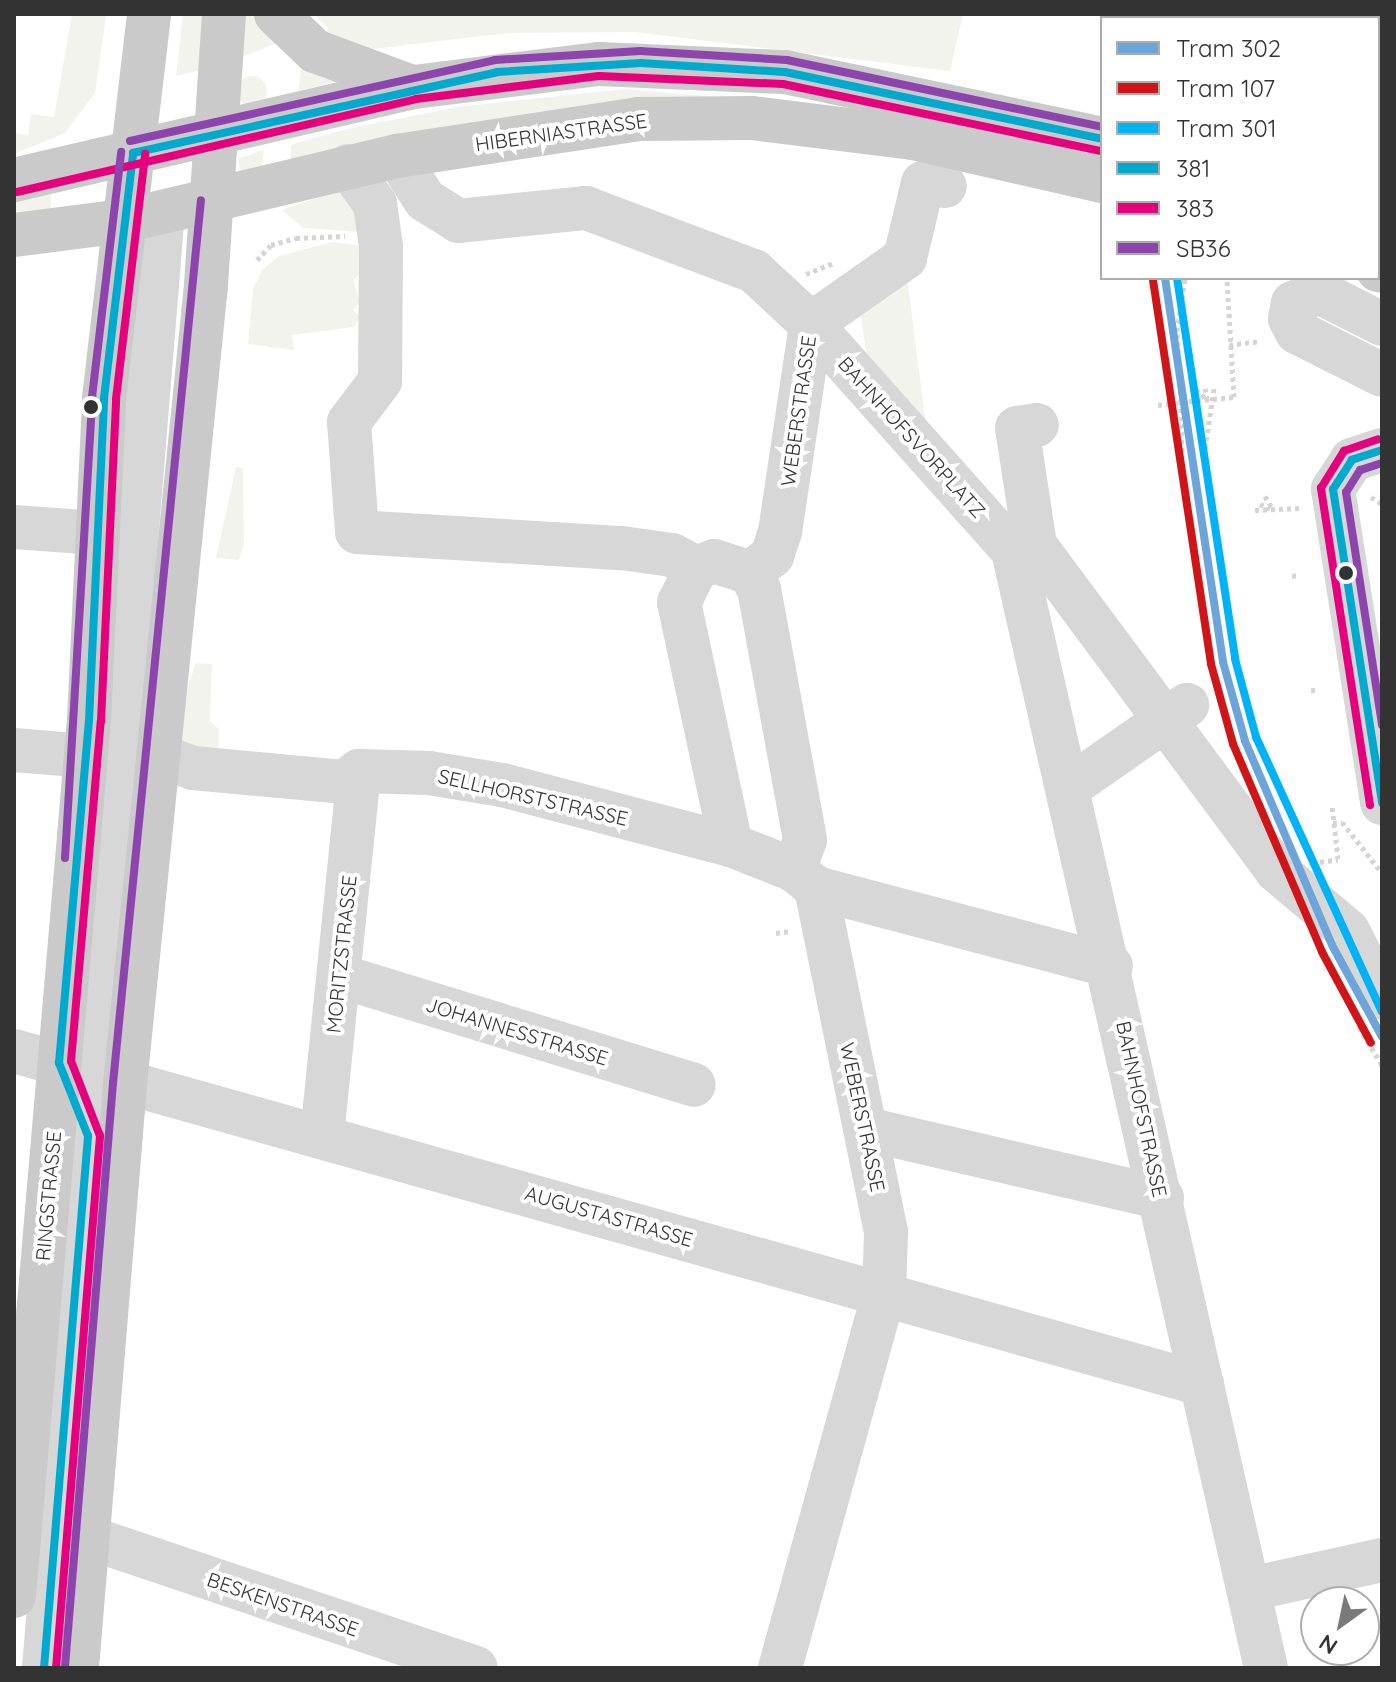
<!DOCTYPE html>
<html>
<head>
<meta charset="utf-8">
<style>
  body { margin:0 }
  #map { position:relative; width:1396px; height:1682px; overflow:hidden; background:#fff; font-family:Quicksand,sans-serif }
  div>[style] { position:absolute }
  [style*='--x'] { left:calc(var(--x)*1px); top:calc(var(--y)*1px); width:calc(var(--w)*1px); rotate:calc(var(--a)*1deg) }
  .green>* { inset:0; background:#f1f3ec }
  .round { border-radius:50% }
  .path>* { height:5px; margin-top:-2.5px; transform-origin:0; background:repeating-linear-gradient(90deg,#d5d5d5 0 4px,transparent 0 8px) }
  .minor>* { height:44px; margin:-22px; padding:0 22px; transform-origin:22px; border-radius:22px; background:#d7d7d7 }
  .major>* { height:44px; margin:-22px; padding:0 22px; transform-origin:22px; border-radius:22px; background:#cacaca }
  .rail>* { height:9px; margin-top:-4.5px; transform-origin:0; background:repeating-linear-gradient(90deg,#fff 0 18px,#bebebe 0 36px); box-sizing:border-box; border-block:2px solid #bebebe }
  .bus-1>* { height:8px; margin:-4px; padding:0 4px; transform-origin:4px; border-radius:4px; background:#00a9ce }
  .bus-2>* { height:8px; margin:-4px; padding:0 4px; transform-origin:4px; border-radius:4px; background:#e5007d }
  .bus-3>* { height:8px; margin:-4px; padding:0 4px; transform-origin:4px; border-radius:4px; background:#8e44ad }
  .tram-1>* { height:8px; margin:-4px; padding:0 4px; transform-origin:4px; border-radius:4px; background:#6ba5d9 }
  .tram-2>* { height:8px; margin:-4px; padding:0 4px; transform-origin:4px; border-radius:4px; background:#d01519 }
  .tram-3>* { height:8px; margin:-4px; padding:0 4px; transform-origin:4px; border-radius:4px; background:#00b2f6 }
  .dots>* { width:22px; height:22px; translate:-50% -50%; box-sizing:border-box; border:4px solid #fff; border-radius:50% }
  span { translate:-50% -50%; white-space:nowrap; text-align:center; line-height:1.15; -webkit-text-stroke:8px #fff; paint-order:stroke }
  .street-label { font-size:20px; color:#333 }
  .frame { position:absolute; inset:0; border:16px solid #333; pointer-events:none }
  .legend { position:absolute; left:1100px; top:16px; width:280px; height:264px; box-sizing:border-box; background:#fff; border:2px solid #adadad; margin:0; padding:10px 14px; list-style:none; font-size:24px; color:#333 }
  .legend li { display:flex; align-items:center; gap:16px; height:40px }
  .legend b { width:40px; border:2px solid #adadad }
  .north { position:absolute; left:1300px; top:1586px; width:80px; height:80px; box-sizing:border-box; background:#fff; border:2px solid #adadad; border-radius:50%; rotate:213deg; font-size:22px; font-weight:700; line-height:32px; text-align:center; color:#333 }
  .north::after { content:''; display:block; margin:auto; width:28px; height:36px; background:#7a7a7a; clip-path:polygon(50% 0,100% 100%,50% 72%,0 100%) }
</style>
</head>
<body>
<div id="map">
  <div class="green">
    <i style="clip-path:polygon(72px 14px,106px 16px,95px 93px,65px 133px,14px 154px,14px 133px,28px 135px,31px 114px,54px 117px)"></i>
    <i style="clip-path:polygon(183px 14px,209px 14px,202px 70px,176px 76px)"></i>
    <i style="clip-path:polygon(242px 14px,260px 14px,282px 41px,240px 58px)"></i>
    <i style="clip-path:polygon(313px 14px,963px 14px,950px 71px,635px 32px,507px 33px,356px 51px,324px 40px,328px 28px)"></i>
    <i style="clip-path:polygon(303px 58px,339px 81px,298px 91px)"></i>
    <i class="round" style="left:237px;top:76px;width:30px;height:30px"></i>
    <i style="clip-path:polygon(624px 89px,849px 108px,290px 166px,291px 145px,347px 129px,458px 107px)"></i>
    <i style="clip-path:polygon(264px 150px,261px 175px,241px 177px,238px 159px)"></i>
    <i style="clip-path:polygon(351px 186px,359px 232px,303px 228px,282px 210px)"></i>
    <i style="clip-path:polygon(51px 194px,51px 210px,14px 214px,14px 200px)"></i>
    <i style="clip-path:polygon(333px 242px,362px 246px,376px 259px,353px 280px,360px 302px,353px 310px,361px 318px,353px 327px,292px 335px,294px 350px,248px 344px,253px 288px,263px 269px,279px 256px)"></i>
    <i style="clip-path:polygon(907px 277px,926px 425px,867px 359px,860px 309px)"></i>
    <i style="clip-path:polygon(236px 467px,243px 468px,244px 544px,239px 560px,216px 558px)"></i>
    <i style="clip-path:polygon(196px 663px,212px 664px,210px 721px,219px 729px,218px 759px,184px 752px,178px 714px)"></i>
  </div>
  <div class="path">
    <i style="--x:257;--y:260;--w:21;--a:-47"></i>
    <i style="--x:271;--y:245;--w:26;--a:-16"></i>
    <i style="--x:296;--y:238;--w:49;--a:-2.3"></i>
    <i style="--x:806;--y:274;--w:29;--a:-22"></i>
    <i style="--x:1229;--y:345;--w:32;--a:-7"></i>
    <i style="--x:1196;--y:389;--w:16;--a:45"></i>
    <i style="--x:1207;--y:400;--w:12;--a:-99"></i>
    <i style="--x:1158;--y:405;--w:23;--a:-7"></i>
    <i style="--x:1181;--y:402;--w:71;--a:-93.2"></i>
    <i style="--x:1177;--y:331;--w:54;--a:-81.4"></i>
    <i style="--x:1204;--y:456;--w:69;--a:-81.6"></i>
    <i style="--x:1182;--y:460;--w:58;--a:-91"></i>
    <i style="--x:1181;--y:402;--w:53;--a:-5.4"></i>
    <i style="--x:1234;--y:397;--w:119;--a:-93.4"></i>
    <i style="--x:1265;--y:496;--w:17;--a:59"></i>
    <i style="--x:1371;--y:497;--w:13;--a:32"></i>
    <i style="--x:1260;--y:504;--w:11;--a:27"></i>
    <i style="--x:1255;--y:510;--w:47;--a:-2.4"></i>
    <i style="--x:1292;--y:576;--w:6;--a:-9"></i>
    <i style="--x:1311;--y:690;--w:4;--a:0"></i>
    <i style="--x:1333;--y:823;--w:9;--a:-6"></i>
    <i style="--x:1342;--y:822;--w:65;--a:51.9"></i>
    <i style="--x:1320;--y:862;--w:18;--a:-9"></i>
    <i style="--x:1338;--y:859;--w:54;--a:-96.3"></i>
    <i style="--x:776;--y:933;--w:15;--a:-8"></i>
    <i style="--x:1359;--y:1027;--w:44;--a:58.8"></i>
  </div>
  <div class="minor">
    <i style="--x:397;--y:156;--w:52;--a:57.5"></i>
    <i style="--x:425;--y:200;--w:39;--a:32"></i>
    <i style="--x:458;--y:221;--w:129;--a:-5.8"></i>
    <i style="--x:586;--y:208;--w:179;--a:20.6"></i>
    <i style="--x:754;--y:271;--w:78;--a:42.9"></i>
    <i style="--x:811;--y:324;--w:304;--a:48.3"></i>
    <i style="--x:1013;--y:551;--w:1145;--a:77.24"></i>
    <i style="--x:348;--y:166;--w:47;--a:54.6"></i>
    <i style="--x:375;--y:204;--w:42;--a:81.9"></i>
    <i style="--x:381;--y:246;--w:135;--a:90.4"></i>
    <i style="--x:380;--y:381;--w:51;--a:127.1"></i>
    <i style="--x:349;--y:422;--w:110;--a:85.8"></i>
    <i style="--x:357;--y:532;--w:265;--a:3.5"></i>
    <i style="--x:622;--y:548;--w:50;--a:8"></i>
    <i style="--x:672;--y:555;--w:27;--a:28"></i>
    <i style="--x:811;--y:324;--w:115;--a:-35.1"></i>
    <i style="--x:905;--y:258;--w:77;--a:-76.5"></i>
    <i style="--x:923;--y:183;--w:22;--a:8"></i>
    <i style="--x:1382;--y:324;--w:71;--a:-153.1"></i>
    <i style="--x:1319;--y:292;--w:28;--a:157"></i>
    <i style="--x:1293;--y:303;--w:16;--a:101"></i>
    <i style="--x:1290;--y:319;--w:15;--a:62"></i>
    <i style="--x:1297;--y:332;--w:95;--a:26.8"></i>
    <i style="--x:1382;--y:450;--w:32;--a:162"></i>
    <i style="--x:1352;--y:460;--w:35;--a:123"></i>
    <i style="--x:1333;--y:489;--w:318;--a:81.1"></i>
    <i style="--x:14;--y:527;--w:83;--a:4.1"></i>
    <i style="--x:1035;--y:545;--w:405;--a:53.4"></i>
    <i style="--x:1276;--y:870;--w:94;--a:40.3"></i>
    <i style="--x:1348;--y:931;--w:75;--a:63.1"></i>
    <i style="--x:1013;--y:551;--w:23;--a:-15"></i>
    <i style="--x:1035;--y:545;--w:118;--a:-98.7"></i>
    <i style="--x:1017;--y:428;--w:20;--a:-9"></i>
    <i style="--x:750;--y:573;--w:28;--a:-38"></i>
    <i style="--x:772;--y:556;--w:25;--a:-72"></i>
    <i style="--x:780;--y:532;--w:210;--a:-81.5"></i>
    <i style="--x:89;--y:720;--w:40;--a:34"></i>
    <i style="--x:122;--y:742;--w:76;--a:20.1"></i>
    <i style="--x:193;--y:768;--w:153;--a:5.3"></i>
    <i style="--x:345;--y:782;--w:18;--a:-38"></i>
    <i style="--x:359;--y:771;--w:70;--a:1.6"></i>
    <i style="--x:429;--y:773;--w:74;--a:9.3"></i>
    <i style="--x:502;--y:785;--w:237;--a:14.7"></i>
    <i style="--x:731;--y:845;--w:68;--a:21.6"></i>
    <i style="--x:794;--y:870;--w:28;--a:39"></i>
    <i style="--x:816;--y:888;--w:352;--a:78.5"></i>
    <i style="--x:886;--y:1233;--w:60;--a:91.9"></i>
    <i style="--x:884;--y:1293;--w:389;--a:105.5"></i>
    <i style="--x:14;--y:750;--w:71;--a:4.8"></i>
    <i style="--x:1069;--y:787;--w:144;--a:-34.8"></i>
    <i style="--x:731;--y:845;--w:248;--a:-102.1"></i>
    <i style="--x:679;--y:603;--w:39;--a:-64"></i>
    <i style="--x:696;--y:568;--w:19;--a:-21"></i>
    <i style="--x:714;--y:561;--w:38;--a:18"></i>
    <i style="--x:750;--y:573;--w:18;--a:61"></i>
    <i style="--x:759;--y:589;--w:255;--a:79.6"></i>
    <i style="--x:805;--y:840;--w:32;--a:110"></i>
    <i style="--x:816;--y:888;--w:305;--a:14.8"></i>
    <i style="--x:340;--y:976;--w:370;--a:17.1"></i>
    <i style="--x:14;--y:1051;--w:1234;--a:15.66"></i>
    <i style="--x:866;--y:1129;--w:304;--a:13.1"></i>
    <i style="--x:322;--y:1136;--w:367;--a:-84.2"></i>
    <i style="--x:90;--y:1538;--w:407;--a:18.6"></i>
    <i style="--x:1250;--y:1589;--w:135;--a:-12.4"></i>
    <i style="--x:44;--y:1668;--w:1461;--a:-85.33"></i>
  </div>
  <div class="major">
    <i style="--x:276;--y:14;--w:54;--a:43.5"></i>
    <i style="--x:315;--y:51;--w:103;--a:20.4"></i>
    <i style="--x:14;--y:180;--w:411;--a:-13.1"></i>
    <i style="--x:414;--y:87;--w:186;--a:-7.1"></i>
    <i style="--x:599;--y:64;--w:186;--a:2.5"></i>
    <i style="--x:785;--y:72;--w:324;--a:11.9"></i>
    <i style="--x:1378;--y:215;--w:4;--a:14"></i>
    <i style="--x:14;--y:235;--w:111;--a:-7.3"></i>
    <i style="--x:124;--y:221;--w:281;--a:-13.4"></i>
    <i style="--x:397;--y:156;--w:245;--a:-8.7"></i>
    <i style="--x:639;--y:119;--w:113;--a:-0.5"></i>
    <i style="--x:752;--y:118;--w:162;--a:7.1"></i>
    <i style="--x:913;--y:138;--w:194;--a:12.8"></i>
    <i style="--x:1378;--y:270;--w:4;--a:14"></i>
    <i style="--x:14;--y:1596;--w:879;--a:-85.11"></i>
    <i style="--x:89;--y:720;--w:322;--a:-87.3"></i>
    <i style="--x:104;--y:398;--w:387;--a:-83.3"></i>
    <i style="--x:77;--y:1668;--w:586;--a:-85.3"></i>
    <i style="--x:125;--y:1084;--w:803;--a:-84.21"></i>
    <i style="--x:206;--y:285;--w:272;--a:-86.2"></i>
  </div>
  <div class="rail">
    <i style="--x:1118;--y:14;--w:16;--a:15"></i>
    <i style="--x:1378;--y:83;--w:4;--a:14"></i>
  </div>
  <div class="bus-1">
    <i style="--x:133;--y:153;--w:373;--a:-12.5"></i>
    <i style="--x:497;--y:72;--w:144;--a:-3.6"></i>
    <i style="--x:641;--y:63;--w:144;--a:3.6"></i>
    <i style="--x:785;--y:72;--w:324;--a:11.9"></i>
    <i style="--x:1382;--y:450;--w:32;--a:162"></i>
    <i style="--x:1352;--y:460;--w:35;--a:123"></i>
    <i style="--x:1333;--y:489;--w:318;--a:81.1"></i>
    <i style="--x:44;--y:1668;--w:534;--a:-85.27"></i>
    <i style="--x:88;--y:1136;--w:79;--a:-111.7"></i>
    <i style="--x:59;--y:1063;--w:344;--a:-85"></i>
    <i style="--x:89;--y:720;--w:322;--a:-87.3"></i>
    <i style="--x:104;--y:398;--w:247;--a:-83.2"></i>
  </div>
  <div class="bus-2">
    <i style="--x:17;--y:192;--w:410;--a:-13.1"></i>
    <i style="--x:416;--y:99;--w:184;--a:-7.2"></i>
    <i style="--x:599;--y:76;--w:184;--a:2.5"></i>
    <i style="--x:783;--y:84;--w:324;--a:11.9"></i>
    <i style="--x:1370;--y:805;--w:321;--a:-98.8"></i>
    <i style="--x:1321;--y:488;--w:44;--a:-58.1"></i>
    <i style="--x:1344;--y:451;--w:36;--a:-19"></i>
    <i style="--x:56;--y:1668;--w:534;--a:-85.27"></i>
    <i style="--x:100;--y:1136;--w:80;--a:-111.1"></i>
    <i style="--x:71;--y:1061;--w:341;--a:-85"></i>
    <i style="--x:101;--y:721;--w:322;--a:-87.3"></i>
    <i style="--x:116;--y:399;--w:247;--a:-83.2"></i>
  </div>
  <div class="bus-3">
    <i style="--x:130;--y:141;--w:374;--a:-12.5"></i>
    <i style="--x:495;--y:60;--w:145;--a:-3.6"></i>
    <i style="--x:640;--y:51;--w:147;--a:3.5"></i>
    <i style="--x:787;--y:60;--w:322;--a:12"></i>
    <i style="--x:1382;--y:463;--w:23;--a:162"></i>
    <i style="--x:1360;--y:470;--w:26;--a:122"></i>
    <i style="--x:1346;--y:492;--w:236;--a:81.2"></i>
    <i style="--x:65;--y:858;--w:462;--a:-86.6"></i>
    <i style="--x:92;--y:397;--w:247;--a:-83.2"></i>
    <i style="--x:65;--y:1667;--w:586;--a:-85.3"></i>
    <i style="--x:113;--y:1083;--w:887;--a:-84.31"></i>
  </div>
  <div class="tram-1">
    <i style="--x:1165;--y:278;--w:388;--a:81.4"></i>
    <i style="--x:1223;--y:662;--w:82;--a:74.4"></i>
    <i style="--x:1245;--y:741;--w:224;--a:66.9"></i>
    <i style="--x:1333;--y:947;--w:102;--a:61.4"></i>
  </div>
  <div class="tram-2">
    <i style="--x:1153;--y:280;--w:388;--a:81.4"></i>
    <i style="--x:1211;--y:664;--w:83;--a:74.6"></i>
    <i style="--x:1233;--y:744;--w:226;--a:66.8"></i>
    <i style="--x:1322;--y:952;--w:103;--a:61.7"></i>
  </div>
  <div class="tram-3">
    <i style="--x:1177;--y:278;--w:385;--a:81.3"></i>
    <i style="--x:1235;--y:659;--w:81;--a:74.9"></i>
    <i style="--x:1256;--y:737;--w:302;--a:65.4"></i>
  </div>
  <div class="dots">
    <i style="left:91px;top:407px;background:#333"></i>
    <i style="left:1346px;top:573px;background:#333"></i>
  </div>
  <div class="street-label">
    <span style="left:561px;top:132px;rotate:-8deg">HIBERNIASTRASSE</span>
    <span style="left:798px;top:411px;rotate:-82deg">WEBERSTRASSE</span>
    <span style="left:912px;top:437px;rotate:48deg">BAHNHOFSVORPLATZ</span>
    <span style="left:533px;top:797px;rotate:13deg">SELLHORSTSTRASSE</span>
    <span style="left:341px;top:954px;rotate:-84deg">MORITZSTRASSE</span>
    <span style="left:517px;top:1031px;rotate:17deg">JOHANNESSTRASSE</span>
    <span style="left:1142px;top:1109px;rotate:78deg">BAHNHOFSTRASSE</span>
    <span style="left:863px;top:1117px;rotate:78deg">WEBERSTRASSE</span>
    <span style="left:48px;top:1196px;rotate:-85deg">RINGSTRASSE</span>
    <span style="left:609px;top:1216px;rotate:16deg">AUGUSTASTRASSE</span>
    <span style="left:283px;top:1604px;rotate:19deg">BESKENSTRASSE</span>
  </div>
  <div class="frame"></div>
  <ul class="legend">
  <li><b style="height:10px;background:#6ba5d9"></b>Tram 302</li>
  <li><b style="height:10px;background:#d01519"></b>Tram 107</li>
  <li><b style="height:10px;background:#00b2f6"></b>Tram 301</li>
  <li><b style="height:10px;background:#00a9ce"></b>381</li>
  <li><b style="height:10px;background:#e5007d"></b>383</li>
  <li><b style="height:10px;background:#8e44ad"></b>SB36</li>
  </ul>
  <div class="north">N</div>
</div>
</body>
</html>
